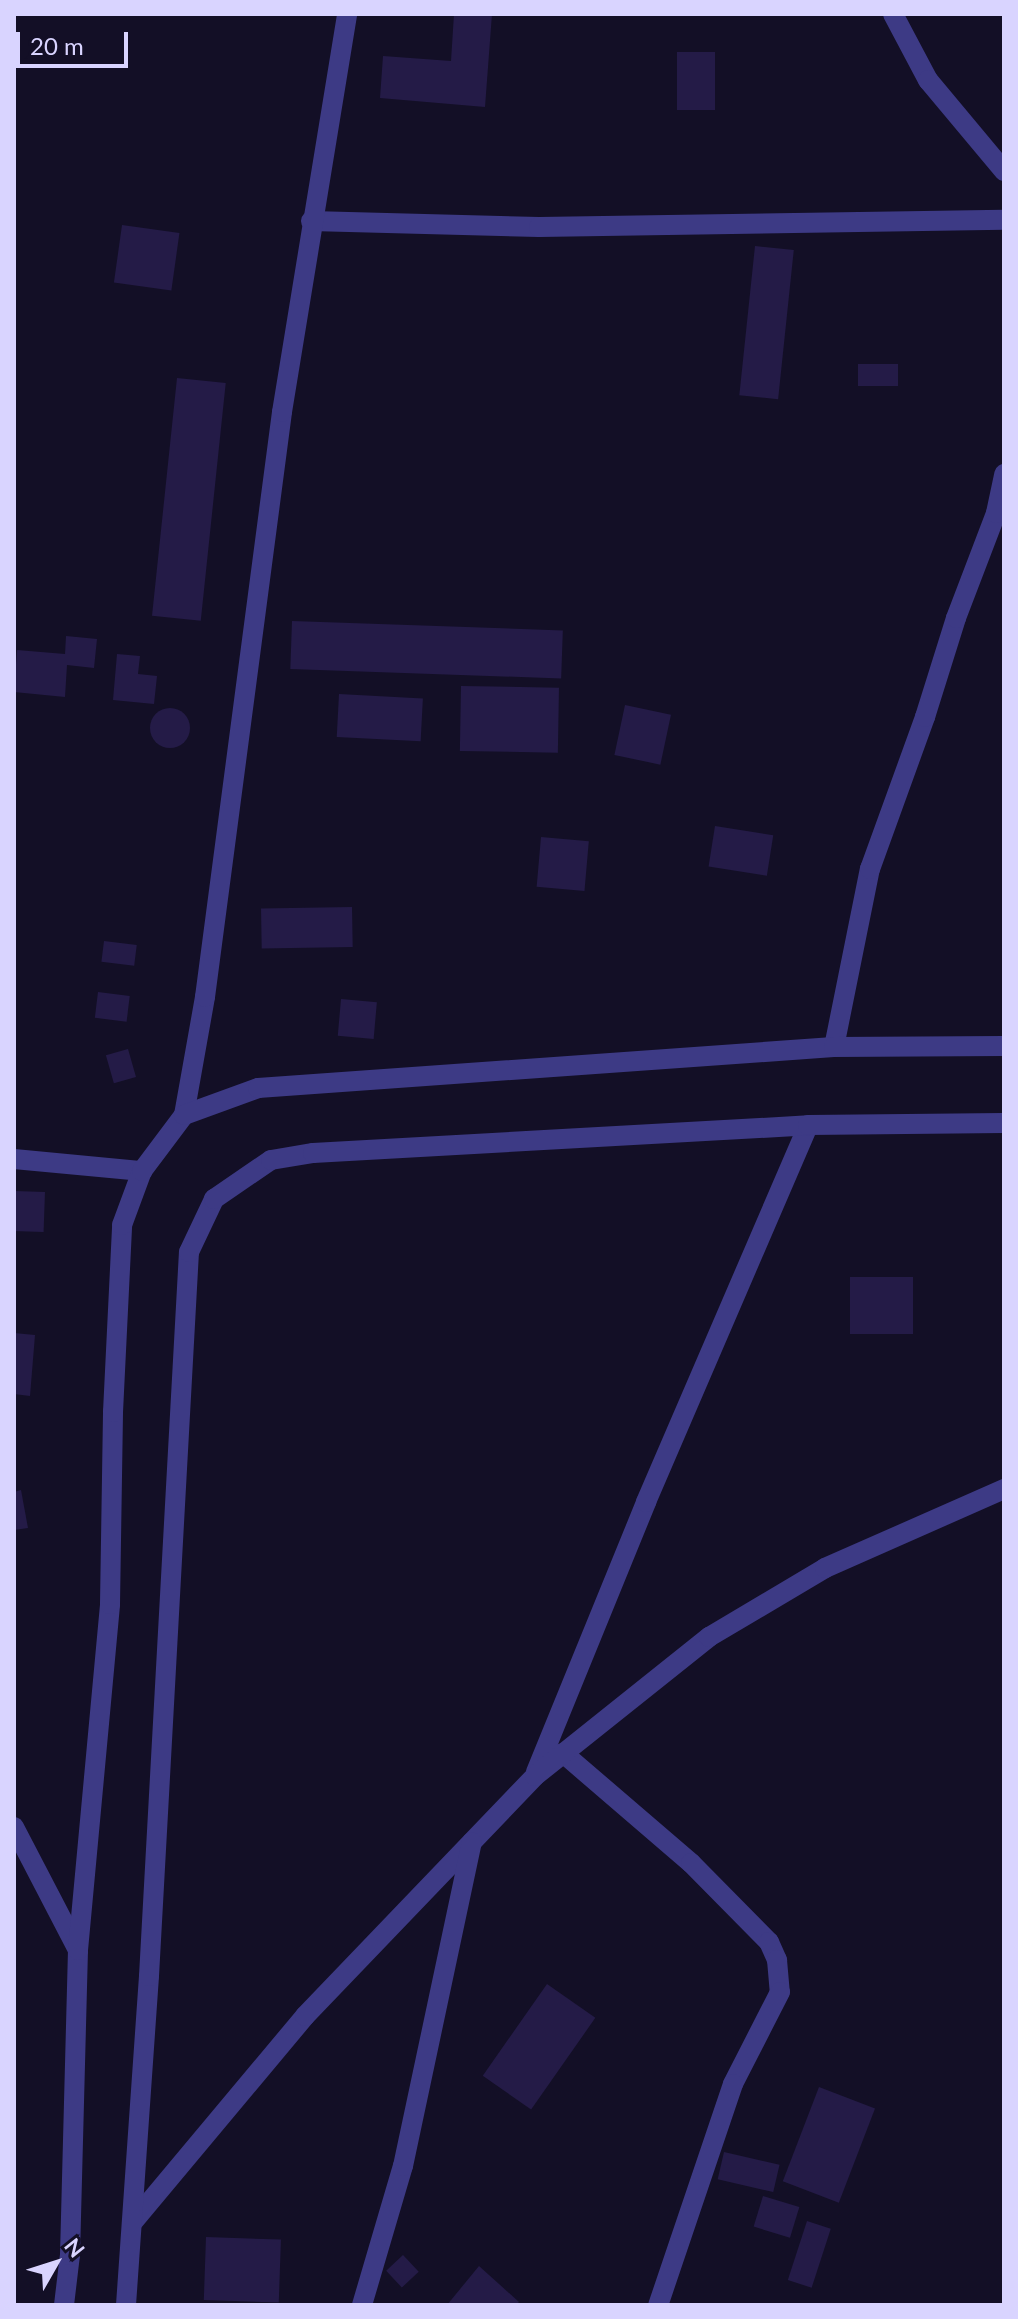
<!DOCTYPE html>
<html>
<head>
<meta charset="utf-8">
<style>
  body { margin:0 }
  #map { position:relative; width:1018px; height:2319px; overflow:hidden; background:#130f26; font-family:Lato,sans-serif }
  div>[style] { position:absolute }
  [style*='--x'] { left:calc(var(--x)*1px); top:calc(var(--y)*1px); width:calc(var(--w)*1px); rotate:calc(var(--a)*1deg) }
  .building>* { inset:0; background:#241b47; transform-origin:0 0 }
  .round { border-radius:50% }
  .minor>* { height:20px; margin:-10px; padding:0 10px; transform-origin:10px; border-radius:10px; background:#3d3a85 }
  .tertiary>* { height:20px; margin:-10px; padding:0 10px; transform-origin:10px; border-radius:10px; background:#3d3a85 }
  span { translate:-50% -50%; white-space:nowrap; text-align:center; line-height:1.15; -webkit-text-stroke:7px #130f26; paint-order:stroke }
  .frame { position:absolute; inset:0; border:16px solid #d9d4ff; pointer-events:none }
  .north { position:absolute; left:16px; top:2223px; width:80px; height:80px; -webkit-text-stroke:6px #130f26; paint-order:stroke; rotate:51deg; font-size:22px; font-weight:700; line-height:32px; text-align:center; color:#d9d4ff }
  .north::after { content:''; display:block; margin:auto; width:28px; height:36px; background:#d9d4ff; clip-path:polygon(50% 0,100% 100%,50% 72%,0 100%) }
  .scale { position:absolute; left:16px; top:32px; width:112px; height:36px; box-sizing:border-box; border:4px solid #d9d4ff; border-top:0; padding-left:10px; font-size:24px; line-height:28px; white-space:nowrap; color:#d9d4ff; -webkit-text-stroke:6px #130f26; paint-order:stroke }
</style>
</head>
<body>
<div id="map">
  <div class="building">
    <i style="clip-path:polygon(454px 14px,492px 14px,485px 107px,380px 98px,383px 56px,451px 61px)"></i>
    <i style="left:677px;top:52px;width:38px;height:58px"></i>
    <i style="left:122px;top:225px;width:58px;height:58px;rotate:8deg"></i>
    <i style="left:755px;top:246px;width:39px;height:150px;rotate:6deg"></i>
    <i style="left:858px;top:364px;width:40px;height:22px"></i>
    <i style="left:177px;top:378px;width:49px;height:239px;rotate:6deg"></i>
    <i style="left:292px;top:621px;width:271px;height:48px;rotate:2deg"></i>
    <i style="clip-path:polygon(66px 636px,97px 639px,94px 668px,67px 665px,65px 697px,14px 692px,17px 650px,65px 654px)"></i>
    <i style="clip-path:polygon(117px 654px,140px 656px,138px 674px,157px 676px,154px 704px,113px 700px)"></i>
    <i style="left:461px;top:686px;width:98px;height:65px;rotate:1deg"></i>
    <i style="left:339px;top:694px;width:84px;height:43px;rotate:3deg"></i>
    <i style="left:625px;top:705px;width:47px;height:51px;rotate:12deg"></i>
    <i class="round" style="left:150px;top:708px;width:40px;height:40px"></i>
    <i style="left:715px;top:826px;width:59px;height:41px;rotate:9deg"></i>
    <i style="left:541px;top:837px;width:48px;height:50px;rotate:5deg"></i>
    <i style="left:352px;top:907px;width:40px;height:91px;rotate:89deg"></i>
    <i style="left:104px;top:941px;width:33px;height:21px;rotate:7deg"></i>
    <i style="left:98px;top:992px;width:32px;height:26px;rotate:7deg"></i>
    <i style="left:341px;top:999px;width:36px;height:37px;rotate:5deg"></i>
    <i style="left:128px;top:1049px;width:29px;height:23px;rotate:74deg"></i>
    <i style="left:14px;top:1191px;width:31px;height:40px;rotate:2deg"></i>
    <i style="left:850px;top:1277px;width:63px;height:57px"></i>
    <i style="clip-path:polygon(14px 1333px,35px 1335px,30px 1396px,14px 1394px)"></i>
    <i style="clip-path:polygon(21px 1490px,28px 1528px,14px 1530px,14px 1492px)"></i>
    <i style="left:547px;top:1984px;width:59px;height:112px;rotate:35deg"></i>
    <i style="left:819px;top:2087px;width:60px;height:101px;rotate:21deg"></i>
    <i style="left:724px;top:2152px;width:57px;height:28px;rotate:13deg"></i>
    <i style="left:763px;top:2196px;width:38px;height:32px;rotate:17deg"></i>
    <i style="left:807px;top:2221px;width:25px;height:62px;rotate:18deg"></i>
    <i style="left:206px;top:2237px;width:75px;height:63px;rotate:2deg"></i>
    <i style="left:403px;top:2255px;width:23px;height:23px;rotate:47deg"></i>
    <i style="clip-path:polygon(479px 2266px,519px 2302px,516px 2305px,447px 2305px)"></i>
  </div>
  <div class="minor">
    <i style="--x:893;--y:14;--w:75;--a:62.1"></i>
    <i style="--x:928;--y:80;--w:119;--a:50.1"></i>
    <i style="--x:311;--y:221;--w:228;--a:1.5"></i>
    <i style="--x:539;--y:227;--w:465;--a:-0.9"></i>
    <i style="--x:834;--y:1047;--w:182;--a:-78.6"></i>
    <i style="--x:870;--y:869;--w:162;--a:-70.1"></i>
    <i style="--x:925;--y:717;--w:104;--a:-72.6"></i>
    <i style="--x:956;--y:618;--w:112;--a:-69.1"></i>
    <i style="--x:996;--y:513;--w:40;--a:-78"></i>
    <i style="--x:563;--y:1753;--w:169;--a:40.7"></i>
    <i style="--x:691;--y:1863;--w:111;--a:45.4"></i>
    <i style="--x:769;--y:1942;--w:20;--a:66"></i>
    <i style="--x:777;--y:1960;--w:32;--a:85"></i>
    <i style="--x:780;--y:1992;--w:103;--a:117.1"></i>
    <i style="--x:733;--y:2084;--w:233;--a:108.7"></i>
    <i style="--x:536;--y:1772;--w:292;--a:-67.8"></i>
    <i style="--x:646;--y:1502;--w:410;--a:-66.7"></i>
    <i style="--x:14;--y:1827;--w:139;--a:62.5"></i>
    <i style="--x:132;--y:2223;--w:270;--a:-50.1"></i>
    <i style="--x:305;--y:2016;--w:332;--a:-46.2"></i>
    <i style="--x:535;--y:1776;--w:223;--a:-38.6"></i>
    <i style="--x:709;--y:1637;--w:135;--a:-30.7"></i>
    <i style="--x:825;--y:1568;--w:196;--a:-23.8"></i>
    <i style="--x:362;--y:2305;--w:145;--a:-73.6"></i>
    <i style="--x:403;--y:2166;--w:331;--a:-78"></i>
  </div>
  <div class="tertiary">
    <i style="--x:184;--y:1115;--w:120;--a:-79.9"></i>
    <i style="--x:205;--y:997;--w:590;--a:-82.5"></i>
    <i style="--x:282;--y:412;--w:403;--a:-80.7"></i>
    <i style="--x:14;--y:1159;--w:129;--a:5.4"></i>
    <i style="--x:64;--y:2305;--w:50;--a:-83.2"></i>
    <i style="--x:70;--y:2255;--w:305;--a:-88.5"></i>
    <i style="--x:78;--y:1950;--w:347;--a:-84.7"></i>
    <i style="--x:110;--y:1604;--w:192;--a:-89.1"></i>
    <i style="--x:113;--y:1412;--w:187;--a:-87.2"></i>
    <i style="--x:122;--y:1225;--w:58;--a:-69.7"></i>
    <i style="--x:142;--y:1171;--w:70;--a:-53.1"></i>
    <i style="--x:184;--y:1115;--w:79;--a:-20"></i>
    <i style="--x:258;--y:1088;--w:577;--a:-4.07"></i>
    <i style="--x:834;--y:1047;--w:170;--a:-0.3"></i>
    <i style="--x:126;--y:2305;--w:330;--a:-86"></i>
    <i style="--x:149;--y:1976;--w:725;--a:-86.84"></i>
    <i style="--x:189;--y:1252;--w:59;--a:-64.7"></i>
    <i style="--x:214;--y:1199;--w:69;--a:-34.4"></i>
    <i style="--x:271;--y:1160;--w:43;--a:-9.5"></i>
    <i style="--x:313;--y:1153;--w:496;--a:-3.2"></i>
    <i style="--x:808;--y:1125;--w:196;--a:-0.6"></i>
  </div>
  <div class="frame"></div>
  <div class="north">N</div>
  <div class="scale">20 m</div>
</div>
</body>
</html>
